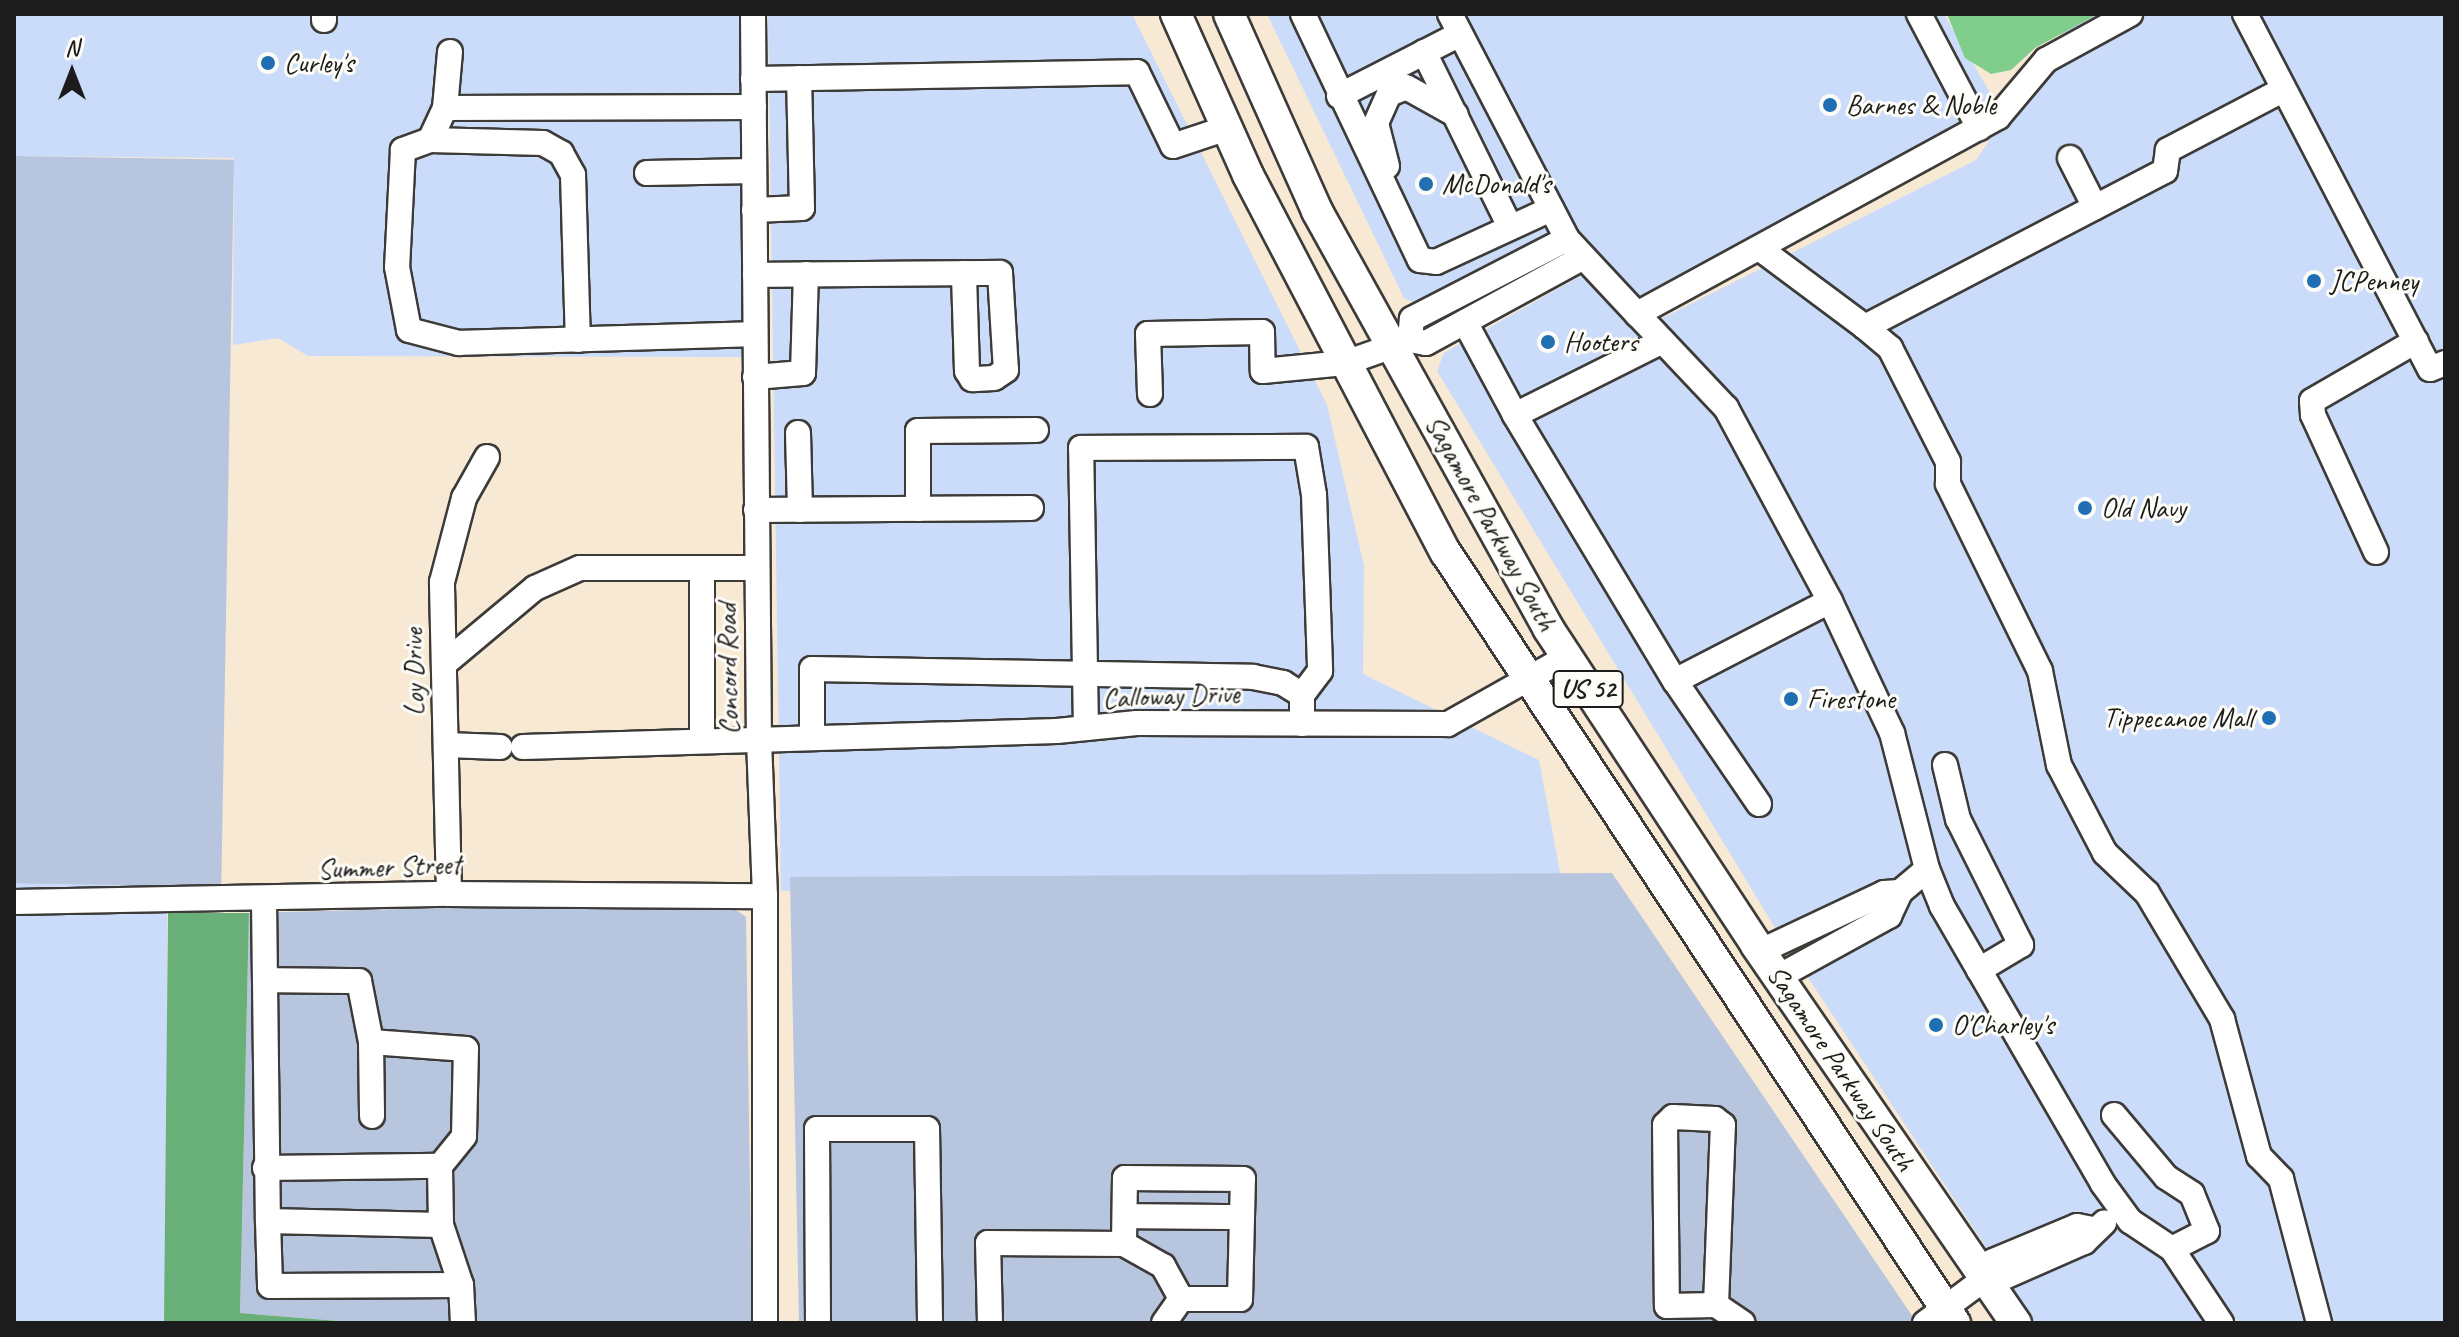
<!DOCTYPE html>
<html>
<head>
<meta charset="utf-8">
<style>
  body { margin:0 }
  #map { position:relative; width:2459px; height:1337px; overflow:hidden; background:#f7e9d4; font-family:Caveat,sans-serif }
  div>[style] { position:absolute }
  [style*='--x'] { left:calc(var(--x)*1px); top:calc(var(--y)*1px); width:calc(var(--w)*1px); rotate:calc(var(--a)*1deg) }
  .built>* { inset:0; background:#cadcf9; transform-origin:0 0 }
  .industrial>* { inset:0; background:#b7c5de; transform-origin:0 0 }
  .green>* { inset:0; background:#80cd8c }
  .forest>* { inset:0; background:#68b078 }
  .roads { filter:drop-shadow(2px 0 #3d3b38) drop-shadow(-2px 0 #3d3b38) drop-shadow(0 2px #3d3b38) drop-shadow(0 -2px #3d3b38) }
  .minor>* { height:24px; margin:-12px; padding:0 12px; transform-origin:12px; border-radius:12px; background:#fff }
  .major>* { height:30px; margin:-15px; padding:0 15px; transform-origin:15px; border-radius:15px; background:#fff }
  .dots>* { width:22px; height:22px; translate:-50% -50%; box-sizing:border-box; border:4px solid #fdfcf7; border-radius:50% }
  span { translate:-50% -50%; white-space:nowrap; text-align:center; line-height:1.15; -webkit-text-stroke:6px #fdfcf7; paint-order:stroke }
  .shield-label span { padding:2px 6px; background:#fdfcf7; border:2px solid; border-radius:6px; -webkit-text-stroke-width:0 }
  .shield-label { font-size:26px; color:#1c1c1c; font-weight:700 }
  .poi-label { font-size:28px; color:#1c1c1c }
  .left { translate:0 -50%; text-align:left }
  .right { translate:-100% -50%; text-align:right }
  .street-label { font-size:28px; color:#1c1c1c }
  .frame { position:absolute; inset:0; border:16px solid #1c1c1c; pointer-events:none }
  .north { position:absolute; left:32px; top:32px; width:80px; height:80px; -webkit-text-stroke:6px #fdfcf7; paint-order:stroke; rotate:0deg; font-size:22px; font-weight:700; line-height:32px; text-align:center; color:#1c1c1c }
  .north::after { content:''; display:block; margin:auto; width:28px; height:36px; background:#1c1c1c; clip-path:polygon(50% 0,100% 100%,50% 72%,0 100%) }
</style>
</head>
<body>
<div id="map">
  <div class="built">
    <i style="clip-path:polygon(14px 14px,740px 14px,745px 357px,308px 356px,278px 338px,233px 345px,234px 158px,14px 156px)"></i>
    <i style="clip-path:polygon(768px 14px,1132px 14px,1327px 405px,1364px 566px,1363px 674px,1539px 760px,1563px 888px,781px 891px)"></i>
    <i style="clip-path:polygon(1267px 14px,1944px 14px,1995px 101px,1641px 304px,1573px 226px,1414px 303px,1404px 298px)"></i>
    <i style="clip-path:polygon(2076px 14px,2445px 14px,2445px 1323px,2036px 1323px,1774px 926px,1437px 371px,1444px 353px,1582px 275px,1641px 329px,1976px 160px)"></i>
    <i style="left:167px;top:880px;width:443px;height:153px;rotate:90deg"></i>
  </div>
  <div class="industrial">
    <i style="left:14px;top:156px;width:220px;height:727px;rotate:1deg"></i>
    <i style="clip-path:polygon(1612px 873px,1917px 1323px,799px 1323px,790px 877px)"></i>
    <i style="clip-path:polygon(675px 902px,729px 905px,746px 917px,752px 1323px,364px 1323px,240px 1313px,249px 913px)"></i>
  </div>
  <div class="green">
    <i style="clip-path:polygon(1947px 14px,2098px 14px,2035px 48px,2011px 70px,1991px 74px,1965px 58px)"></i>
  </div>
  <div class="forest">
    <i style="clip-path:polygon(168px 913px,249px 913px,240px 1313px,364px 1323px,164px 1323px)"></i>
  </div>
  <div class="roads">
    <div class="minor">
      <i style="--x:324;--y:14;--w:6;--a:90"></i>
      <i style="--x:753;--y:14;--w:726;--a:89.53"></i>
      <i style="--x:759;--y:740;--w:156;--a:87.8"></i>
      <i style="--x:765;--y:896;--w:427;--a:90"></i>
      <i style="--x:1303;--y:14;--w:272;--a:64.6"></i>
      <i style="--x:1420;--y:260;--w:16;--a:7"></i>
      <i style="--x:1436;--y:262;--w:127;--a:-24.7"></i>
      <i style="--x:1450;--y:14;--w:254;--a:62.5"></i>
      <i style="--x:1567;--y:239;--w:103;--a:47"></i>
      <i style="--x:1919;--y:14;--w:129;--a:62.2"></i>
      <i style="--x:2245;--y:14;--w:400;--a:62.5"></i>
      <i style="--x:2430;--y:369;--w:16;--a:-22"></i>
      <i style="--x:450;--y:52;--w:56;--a:95.1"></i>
      <i style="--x:445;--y:108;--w:35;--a:115"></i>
      <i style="--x:430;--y:140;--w:29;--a:160"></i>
      <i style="--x:403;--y:150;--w:117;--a:92.9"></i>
      <i style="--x:397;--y:267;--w:64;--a:79.2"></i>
      <i style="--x:409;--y:330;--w:52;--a:14.6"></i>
      <i style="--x:459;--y:343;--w:296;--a:-1.7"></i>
      <i style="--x:1424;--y:52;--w:195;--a:63.8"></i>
      <i style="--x:753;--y:79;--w:384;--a:-1"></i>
      <i style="--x:1137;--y:72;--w:82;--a:64.1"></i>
      <i style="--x:1173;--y:146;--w:57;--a:-18.4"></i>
      <i style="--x:1339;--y:96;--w:136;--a:-27.1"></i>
      <i style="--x:445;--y:108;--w:309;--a:-0.2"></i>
      <i style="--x:430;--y:140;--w:113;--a:1.5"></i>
      <i style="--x:543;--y:143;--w:21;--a:29"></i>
      <i style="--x:561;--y:153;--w:25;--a:61"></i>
      <i style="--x:573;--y:175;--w:165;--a:88.3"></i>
      <i style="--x:2070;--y:158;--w:55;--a:63"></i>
      <i style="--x:1387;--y:166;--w:44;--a:-104.3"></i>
      <i style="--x:1376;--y:123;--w:32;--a:-66"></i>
      <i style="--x:1389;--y:94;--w:18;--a:-22"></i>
      <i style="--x:1406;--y:87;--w:57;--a:29.2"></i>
      <i style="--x:647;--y:173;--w:107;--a:-1.1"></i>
      <i style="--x:754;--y:210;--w:48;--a:-2.4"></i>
      <i style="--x:802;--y:208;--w:130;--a:-91.3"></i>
      <i style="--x:1759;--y:248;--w:132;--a:36.7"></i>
      <i style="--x:1865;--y:327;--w:338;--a:-27.5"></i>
      <i style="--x:2165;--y:171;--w:21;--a:-82"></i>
      <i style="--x:2168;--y:150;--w:130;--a:-27.6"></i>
      <i style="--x:755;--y:275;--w:245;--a:-0.5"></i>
      <i style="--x:1000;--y:273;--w:97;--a:86.5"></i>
      <i style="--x:1006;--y:370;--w:14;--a:146"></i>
      <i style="--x:994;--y:378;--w:22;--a:177"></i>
      <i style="--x:972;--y:379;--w:9;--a:-122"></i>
      <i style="--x:967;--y:371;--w:98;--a:-91.8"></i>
      <i style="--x:1465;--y:322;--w:106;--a:61.7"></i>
      <i style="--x:1515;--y:415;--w:310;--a:59"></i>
      <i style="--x:1675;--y:681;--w:174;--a:-27.3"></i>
      <i style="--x:1865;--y:327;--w:33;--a:40"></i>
      <i style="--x:1890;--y:348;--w:128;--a:63"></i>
      <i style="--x:1948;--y:462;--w:22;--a:90"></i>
      <i style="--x:1948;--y:484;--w:208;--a:63.8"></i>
      <i style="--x:2040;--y:671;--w:96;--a:78.6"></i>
      <i style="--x:2059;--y:765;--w:99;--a:62.4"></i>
      <i style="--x:2105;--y:853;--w:58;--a:43.6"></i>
      <i style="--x:2147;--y:893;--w:147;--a:59.2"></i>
      <i style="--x:2222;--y:1019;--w:142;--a:74.9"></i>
      <i style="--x:2259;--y:1156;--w:32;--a:46"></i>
      <i style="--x:2281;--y:1179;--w:149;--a:75.2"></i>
      <i style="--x:1410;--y:340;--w:21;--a:-85"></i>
      <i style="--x:1412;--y:319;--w:174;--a:-27.3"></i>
      <i style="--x:755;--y:377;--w:48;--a:-4.8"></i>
      <i style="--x:803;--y:373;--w:99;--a:-88.3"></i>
      <i style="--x:1150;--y:394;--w:60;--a:-91.9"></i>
      <i style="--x:1148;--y:334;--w:114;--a:-1"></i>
      <i style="--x:1262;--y:332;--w:39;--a:89"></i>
      <i style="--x:1263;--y:371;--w:82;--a:-5.6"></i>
      <i style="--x:1345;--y:363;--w:69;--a:-19.5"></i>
      <i style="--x:1410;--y:340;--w:16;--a:11"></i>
      <i style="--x:1426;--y:343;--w:175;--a:-28.6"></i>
      <i style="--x:1515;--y:415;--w:165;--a:-26.6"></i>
      <i style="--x:798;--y:433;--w:77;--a:88.5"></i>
      <i style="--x:918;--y:509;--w:78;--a:-90"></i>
      <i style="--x:918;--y:431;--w:118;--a:-0.5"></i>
      <i style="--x:756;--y:510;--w:275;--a:-0.4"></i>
      <i style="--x:2376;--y:552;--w:151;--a:-114.7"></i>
      <i style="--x:2313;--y:415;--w:14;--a:-94"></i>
      <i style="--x:2312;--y:401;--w:120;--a:-30"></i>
      <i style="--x:702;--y:568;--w:173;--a:90"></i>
      <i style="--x:444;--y:664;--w:119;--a:-39.9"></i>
      <i style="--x:535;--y:588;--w:49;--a:-24"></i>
      <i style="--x:580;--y:568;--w:177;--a:0"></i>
      <i style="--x:1675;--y:681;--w:149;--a:55.7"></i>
      <i style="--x:1086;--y:728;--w:280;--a:-91"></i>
      <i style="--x:1081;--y:448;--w:225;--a:-0.3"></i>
      <i style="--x:1306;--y:447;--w:49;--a:80.5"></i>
      <i style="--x:1314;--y:495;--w:176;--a:88"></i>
      <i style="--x:1320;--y:671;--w:30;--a:127"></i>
      <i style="--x:1302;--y:695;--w:29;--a:90"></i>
      <i style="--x:812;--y:735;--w:66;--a:-90"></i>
      <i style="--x:812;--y:669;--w:441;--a:1"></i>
      <i style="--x:1253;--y:677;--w:31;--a:11"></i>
      <i style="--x:1283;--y:683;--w:22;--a:32"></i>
      <i style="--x:446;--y:745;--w:54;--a:2.1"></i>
      <i style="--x:523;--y:747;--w:534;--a:-1.72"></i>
      <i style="--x:1057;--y:731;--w:80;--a:-5.7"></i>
      <i style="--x:1137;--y:723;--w:311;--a:0.2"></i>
      <i style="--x:1448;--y:724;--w:137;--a:-29.4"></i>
      <i style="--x:1945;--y:765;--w:56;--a:76.5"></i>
      <i style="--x:1958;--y:819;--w:141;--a:63.4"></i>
      <i style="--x:2021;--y:945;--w:49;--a:149.2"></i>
      <i style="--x:1927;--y:869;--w:40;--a:68"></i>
      <i style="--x:1942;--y:906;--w:321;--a:59.9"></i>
      <i style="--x:2103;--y:1184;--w:46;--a:53.9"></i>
      <i style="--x:2130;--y:1221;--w:50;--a:33.7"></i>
      <i style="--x:2172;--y:1249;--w:89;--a:56.5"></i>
      <i style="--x:449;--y:894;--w:312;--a:-91.3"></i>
      <i style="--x:442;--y:582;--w:87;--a:-75.3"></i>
      <i style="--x:464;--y:498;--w:47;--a:-60.7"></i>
      <i style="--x:264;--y:901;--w:320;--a:89.3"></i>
      <i style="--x:268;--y:1221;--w:173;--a:1.3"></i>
      <i style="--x:441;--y:1225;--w:59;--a:-91"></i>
      <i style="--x:440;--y:1166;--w:38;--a:-51"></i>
      <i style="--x:464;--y:1136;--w:87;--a:-88.7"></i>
      <i style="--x:466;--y:1049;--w:95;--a:-175.8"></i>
      <i style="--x:371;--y:1042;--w:62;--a:-101.1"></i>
      <i style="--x:359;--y:981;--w:93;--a:-179.4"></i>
      <i style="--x:14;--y:902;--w:435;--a:-1.1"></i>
      <i style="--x:449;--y:894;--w:316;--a:0.4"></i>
      <i style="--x:1761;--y:951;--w:136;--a:-25.2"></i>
      <i style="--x:1884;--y:893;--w:16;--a:-4"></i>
      <i style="--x:1900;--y:892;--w:35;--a:-40"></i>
      <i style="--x:1927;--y:869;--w:140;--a:-104.4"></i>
      <i style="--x:1892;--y:733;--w:146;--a:-115.2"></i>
      <i style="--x:1830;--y:601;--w:219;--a:-118.3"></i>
      <i style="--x:1726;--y:408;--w:129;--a:-133.4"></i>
      <i style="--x:1637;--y:314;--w:411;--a:-28.6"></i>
      <i style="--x:1998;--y:117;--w:75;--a:-49.9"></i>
      <i style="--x:2046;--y:60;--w:96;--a:-28.7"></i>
      <i style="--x:1778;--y:977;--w:127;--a:-28.8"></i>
      <i style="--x:1889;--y:916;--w:26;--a:-65"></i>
      <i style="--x:371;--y:1042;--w:74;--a:89.2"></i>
      <i style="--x:2114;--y:1115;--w:81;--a:50"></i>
      <i style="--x:2166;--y:1177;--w:31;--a:33"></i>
      <i style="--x:2192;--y:1194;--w:40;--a:68"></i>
      <i style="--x:2207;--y:1231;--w:39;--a:153"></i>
      <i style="--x:265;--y:1168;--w:175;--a:-0.7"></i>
      <i style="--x:1125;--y:1216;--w:117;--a:0.5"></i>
      <i style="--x:268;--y:1221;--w:65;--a:88.2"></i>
      <i style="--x:270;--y:1286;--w:191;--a:-0.3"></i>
      <i style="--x:461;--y:1285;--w:63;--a:-108.4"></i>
      <i style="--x:1984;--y:1279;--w:18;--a:-3"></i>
      <i style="--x:2002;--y:1278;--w:90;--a:-23.7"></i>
      <i style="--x:2084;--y:1242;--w:28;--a:-44"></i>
      <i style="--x:461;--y:1285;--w:38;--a:87"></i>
      <i style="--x:1716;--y:1305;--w:180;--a:-87.8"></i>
      <i style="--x:1723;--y:1125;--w:10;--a:-143"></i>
      <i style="--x:1715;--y:1119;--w:42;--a:-177.3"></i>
      <i style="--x:1673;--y:1117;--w:11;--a:135"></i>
      <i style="--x:1665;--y:1125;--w:181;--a:89.4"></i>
      <i style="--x:1667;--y:1306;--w:49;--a:-1.2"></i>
      <i style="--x:1716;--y:1305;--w:32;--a:34"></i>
      <i style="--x:818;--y:1323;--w:194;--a:-90.3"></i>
      <i style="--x:817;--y:1129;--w:110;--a:0"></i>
      <i style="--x:927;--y:1129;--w:194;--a:89.1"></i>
      <i style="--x:990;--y:1323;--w:80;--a:-91.4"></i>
      <i style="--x:988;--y:1243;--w:136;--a:0.4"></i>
      <i style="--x:1164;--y:1323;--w:29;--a:-55"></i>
      <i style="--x:1181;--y:1299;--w:59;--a:0"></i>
      <i style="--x:1240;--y:1299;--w:120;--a:-88.6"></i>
      <i style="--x:1243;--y:1179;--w:118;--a:-179.5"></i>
      <i style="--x:1125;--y:1178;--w:66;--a:90.9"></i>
      <i style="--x:1124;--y:1244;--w:45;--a:29.4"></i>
      <i style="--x:1163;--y:1266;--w:38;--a:61"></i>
      <i style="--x:1925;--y:1323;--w:74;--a:-36.7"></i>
      <i style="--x:1984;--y:1279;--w:20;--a:-63"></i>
      <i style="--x:1993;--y:1261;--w:91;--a:-22.6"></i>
      <i style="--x:2077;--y:1226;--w:16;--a:11"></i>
    </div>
    <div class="major">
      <i style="--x:1176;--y:14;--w:176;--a:65.9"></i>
      <i style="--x:1248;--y:175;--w:427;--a:62.4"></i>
      <i style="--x:1446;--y:553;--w:923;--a:56.53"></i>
      <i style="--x:1229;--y:14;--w:216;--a:65.9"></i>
      <i style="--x:1317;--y:211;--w:477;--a:61"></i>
      <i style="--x:1548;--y:628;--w:379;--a:56.7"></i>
      <i style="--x:1756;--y:945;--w:459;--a:55.5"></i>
    </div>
  </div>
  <div class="dots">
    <i style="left:268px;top:63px;background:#1f6fb2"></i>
    <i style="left:1830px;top:105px;background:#1f6fb2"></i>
    <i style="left:1426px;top:184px;background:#1f6fb2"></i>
    <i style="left:2314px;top:281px;background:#1f6fb2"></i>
    <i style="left:1548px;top:342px;background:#1f6fb2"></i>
    <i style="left:2085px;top:508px;background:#1f6fb2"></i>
    <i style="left:1791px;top:699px;background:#1f6fb2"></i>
    <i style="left:2269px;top:718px;background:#1f6fb2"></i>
    <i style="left:1936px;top:1025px;background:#1f6fb2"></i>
  </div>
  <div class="shield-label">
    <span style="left:1588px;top:689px">US 52</span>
  </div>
  <div class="poi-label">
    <span class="left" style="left:284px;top:63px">Curley's</span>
    <span class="left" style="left:1846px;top:105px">Barnes &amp; Noble</span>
    <span class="left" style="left:1442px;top:184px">McDonald's</span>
    <span class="left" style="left:2330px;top:281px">JCPenney</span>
    <span class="left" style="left:1564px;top:342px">Hooters</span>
    <span class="left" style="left:2101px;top:508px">Old Navy</span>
    <span class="left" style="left:1807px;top:699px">Firestone</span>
    <span class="right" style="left:2253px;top:718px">Tippecanoe Mall</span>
    <span class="left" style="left:1952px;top:1025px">O'Charley's</span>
  </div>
  <div class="street-label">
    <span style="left:1491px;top:523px;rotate:61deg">Sagamore Parkway South</span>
    <span style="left:728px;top:669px;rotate:-91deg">Concord Road</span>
    <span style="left:414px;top:672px;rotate:-91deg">Loy Drive</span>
    <span style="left:1171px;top:696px;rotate:-2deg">Calloway Drive</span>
    <span style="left:389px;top:867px;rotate:-2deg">Summer Street</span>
    <span style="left:1841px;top:1068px;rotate:56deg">Sagamore Parkway South</span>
  </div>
  <div class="frame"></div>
  <div class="north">N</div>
</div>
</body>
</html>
